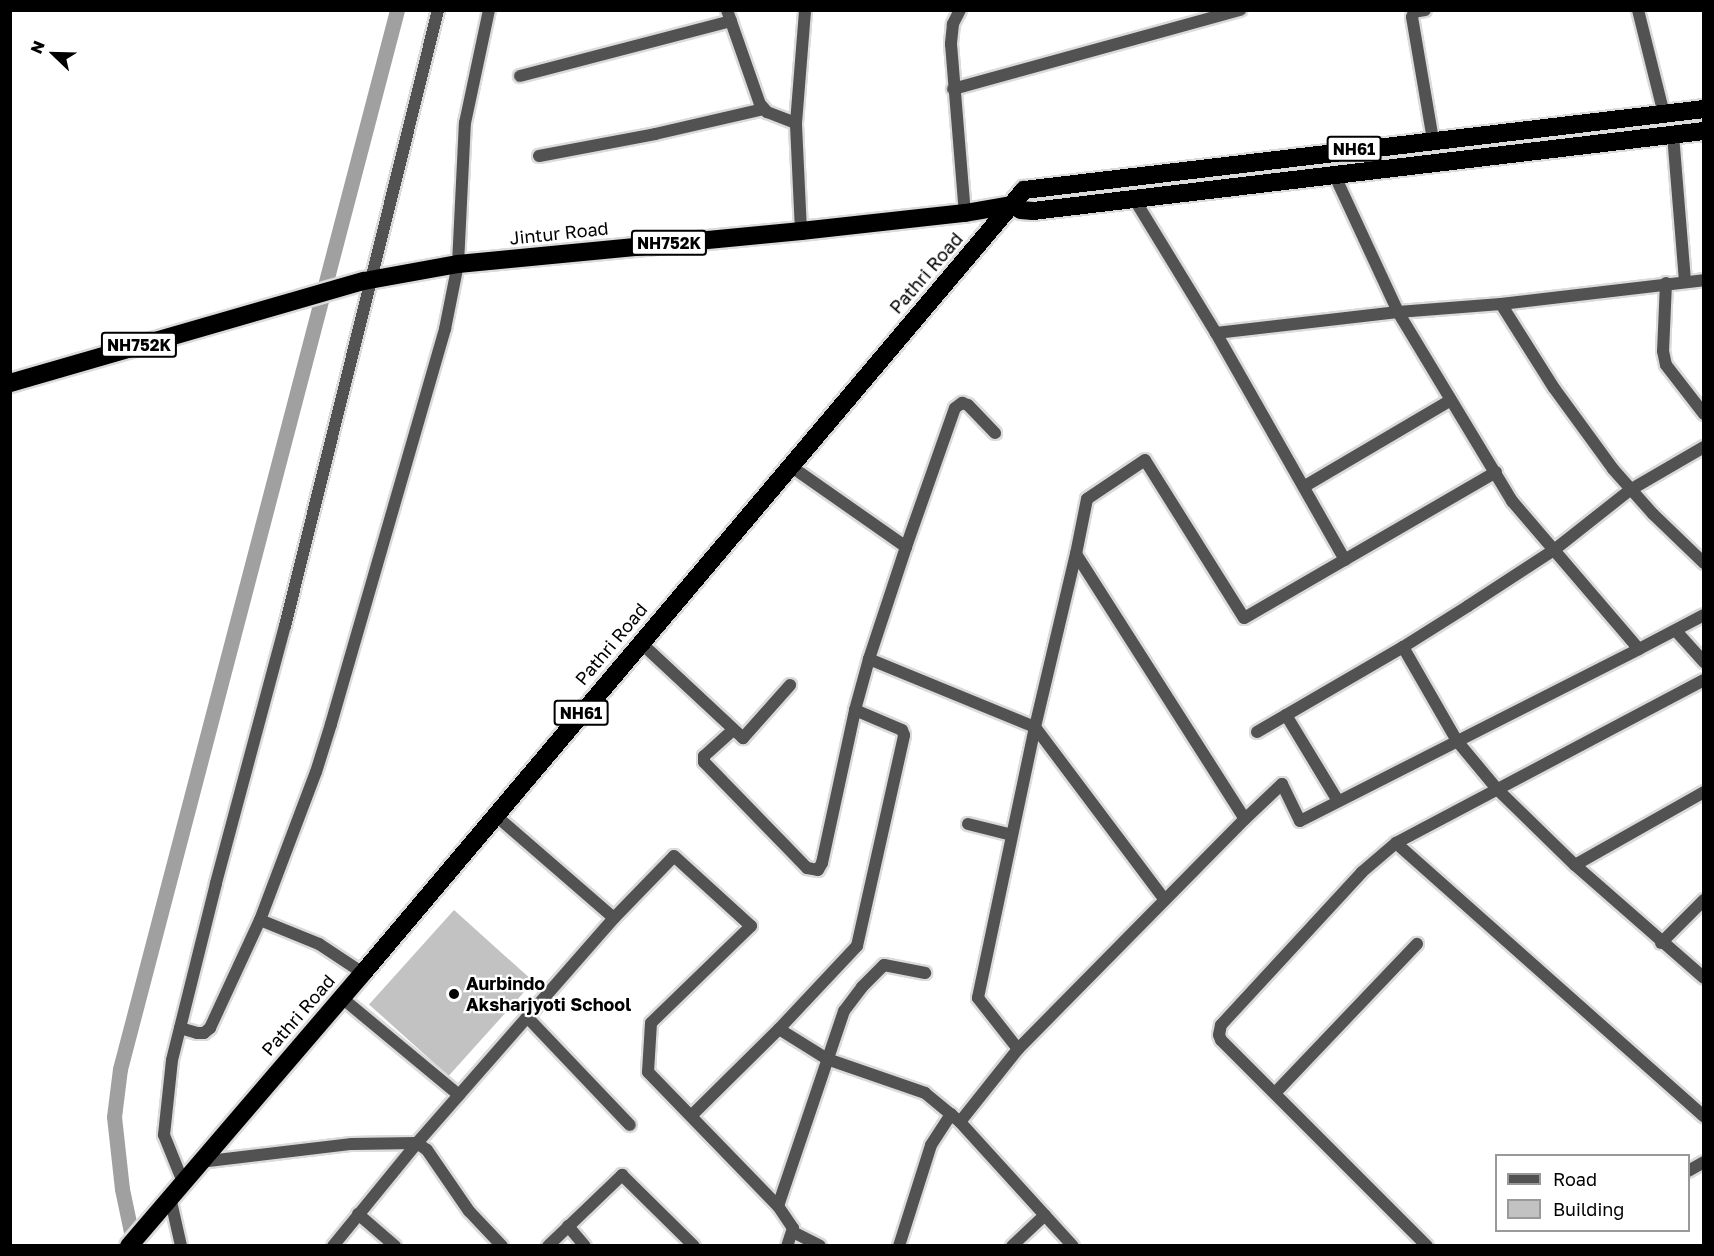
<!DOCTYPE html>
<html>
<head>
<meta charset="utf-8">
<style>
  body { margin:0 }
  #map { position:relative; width:1714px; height:1256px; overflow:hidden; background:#fff; font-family:"Golos Text",sans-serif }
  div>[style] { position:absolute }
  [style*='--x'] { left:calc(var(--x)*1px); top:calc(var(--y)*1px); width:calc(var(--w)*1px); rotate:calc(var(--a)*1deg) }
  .canal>* { height:15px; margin:-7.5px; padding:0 7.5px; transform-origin:7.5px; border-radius:7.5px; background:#a0a0a0 }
  .building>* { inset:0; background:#c2c2c2; transform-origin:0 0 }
  .roads { filter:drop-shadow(2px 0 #dbdbdb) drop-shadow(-2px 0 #dbdbdb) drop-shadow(0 2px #dbdbdb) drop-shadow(0 -2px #dbdbdb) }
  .street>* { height:12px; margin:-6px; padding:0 6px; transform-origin:6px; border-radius:6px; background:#525252 }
  .highway>* { height:18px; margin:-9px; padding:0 9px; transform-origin:9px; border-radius:9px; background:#000 }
  .dots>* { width:16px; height:16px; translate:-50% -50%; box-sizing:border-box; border:3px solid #fff; border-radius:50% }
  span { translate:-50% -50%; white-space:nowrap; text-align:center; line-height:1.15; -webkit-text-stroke:4.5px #fff; paint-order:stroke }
  .shield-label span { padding:2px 4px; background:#fff; border:2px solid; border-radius:4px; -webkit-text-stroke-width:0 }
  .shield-label { font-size:16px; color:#000; font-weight:700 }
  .street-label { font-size:18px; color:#000 }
  .poi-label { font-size:18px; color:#000; font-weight:700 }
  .left { translate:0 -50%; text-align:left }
  .frame { position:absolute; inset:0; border:12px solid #000; pointer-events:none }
  .legend { position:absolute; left:1495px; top:1154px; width:195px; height:78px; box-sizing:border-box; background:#fff; border:2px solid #999; margin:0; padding:8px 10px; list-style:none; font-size:18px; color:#000 }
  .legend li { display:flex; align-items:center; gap:12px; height:30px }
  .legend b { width:30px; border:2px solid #999 }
  .north { position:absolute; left:24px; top:24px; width:60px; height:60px; -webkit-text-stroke:4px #fff; paint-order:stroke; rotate:293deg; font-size:16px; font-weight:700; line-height:24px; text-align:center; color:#000 }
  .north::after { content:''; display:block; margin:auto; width:21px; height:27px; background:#000; clip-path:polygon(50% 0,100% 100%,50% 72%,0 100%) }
</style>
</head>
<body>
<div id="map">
  <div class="canal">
    <i style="--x:134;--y:1246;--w:58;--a:-101.9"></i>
    <i style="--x:122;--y:1189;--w:72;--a:-96.3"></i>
    <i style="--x:114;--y:1117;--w:48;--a:-82.9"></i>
    <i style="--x:120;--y:1069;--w:1095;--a:-75.34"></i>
  </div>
  <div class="building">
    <i style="left:454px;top:910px;width:107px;height:127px;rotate:42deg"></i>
  </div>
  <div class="roads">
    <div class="street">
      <i style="--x:727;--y:10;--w:100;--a:70.7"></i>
      <i style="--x:760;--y:104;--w:11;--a:49"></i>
      <i style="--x:767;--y:112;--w:31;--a:21"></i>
      <i style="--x:960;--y:10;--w:16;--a:117"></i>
      <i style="--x:953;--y:24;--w:20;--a:96"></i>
      <i style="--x:951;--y:44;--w:170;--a:85.3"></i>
      <i style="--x:1425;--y:10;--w:11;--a:170"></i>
      <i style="--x:1414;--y:12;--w:5;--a:112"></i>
      <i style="--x:1412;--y:17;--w:125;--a:80.3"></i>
      <i style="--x:1638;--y:10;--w:107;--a:76"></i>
      <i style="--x:520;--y:76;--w:218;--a:-14.6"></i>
      <i style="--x:953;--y:89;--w:298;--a:-15.4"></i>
      <i style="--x:1673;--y:135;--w:147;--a:85.3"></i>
      <i style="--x:539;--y:156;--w:118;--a:-10.7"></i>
      <i style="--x:655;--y:134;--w:111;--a:-13"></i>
      <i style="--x:1334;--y:174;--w:152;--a:65.1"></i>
      <i style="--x:1398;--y:312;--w:221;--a:58.9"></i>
      <i style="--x:1512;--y:501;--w:195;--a:49.4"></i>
      <i style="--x:1639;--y:649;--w:73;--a:-27.6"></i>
      <i style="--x:1133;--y:197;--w:159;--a:58.6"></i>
      <i style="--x:1216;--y:333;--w:183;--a:-6.6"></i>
      <i style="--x:1398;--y:312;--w:103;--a:-4.4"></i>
      <i style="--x:1501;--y:304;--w:204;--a:-6.7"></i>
      <i style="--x:801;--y:231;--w:108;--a:-92.7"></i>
      <i style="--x:796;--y:123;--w:113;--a:-85.4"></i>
      <i style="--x:1666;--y:283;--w:68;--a:92.5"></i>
      <i style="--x:1663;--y:351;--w:14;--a:78"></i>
      <i style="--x:1666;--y:365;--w:62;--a:52.2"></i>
      <i style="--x:1501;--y:304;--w:99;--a:57.8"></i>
      <i style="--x:1554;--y:388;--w:100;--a:53.9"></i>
      <i style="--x:1613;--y:469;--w:60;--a:48.4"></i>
      <i style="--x:1653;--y:514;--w:71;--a:43.9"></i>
      <i style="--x:1216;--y:333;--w:261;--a:60.4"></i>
      <i style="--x:789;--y:465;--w:143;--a:35"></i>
      <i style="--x:906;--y:547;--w:118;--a:108.3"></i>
      <i style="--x:869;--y:659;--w:179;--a:22.3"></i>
      <i style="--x:1035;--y:727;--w:178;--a:-76.7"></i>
      <i style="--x:1496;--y:472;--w:291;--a:149.9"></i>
      <i style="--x:1244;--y:618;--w:186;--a:-122.1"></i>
      <i style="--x:1145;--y:460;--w:70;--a:146.1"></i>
      <i style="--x:1087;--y:499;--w:56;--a:101.3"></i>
      <i style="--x:1076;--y:554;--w:314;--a:57.5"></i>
      <i style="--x:1245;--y:819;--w:51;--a:-43.4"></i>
      <i style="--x:1282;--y:784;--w:41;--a:64.1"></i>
      <i style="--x:1300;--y:821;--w:380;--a:-26.9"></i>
      <i style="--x:1305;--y:486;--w:169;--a:-30.5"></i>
      <i style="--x:906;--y:547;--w:147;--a:-70.6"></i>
      <i style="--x:955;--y:408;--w:9;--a:-36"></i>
      <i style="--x:962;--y:403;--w:6;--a:18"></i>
      <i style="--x:968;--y:405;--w:39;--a:46"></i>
      <i style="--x:1676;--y:631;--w:42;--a:47.9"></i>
      <i style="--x:640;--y:642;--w:141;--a:43"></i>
      <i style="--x:743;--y:738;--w:71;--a:-48.4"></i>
      <i style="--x:1403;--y:647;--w:108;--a:60.1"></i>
      <i style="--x:1457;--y:741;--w:62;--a:50.2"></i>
      <i style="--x:1497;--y:789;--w:109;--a:44.3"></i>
      <i style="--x:1575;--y:865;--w:171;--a:41.2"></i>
      <i style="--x:1286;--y:715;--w:100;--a:58.8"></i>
      <i style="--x:1035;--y:727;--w:277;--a:101.9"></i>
      <i style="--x:978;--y:998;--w:65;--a:51.9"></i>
      <i style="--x:1018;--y:1049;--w:93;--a:128.5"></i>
      <i style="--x:960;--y:1122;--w:168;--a:47.7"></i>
      <i style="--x:1035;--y:727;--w:216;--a:53.1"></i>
      <i style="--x:733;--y:730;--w:39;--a:138"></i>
      <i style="--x:704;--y:756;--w:6;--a:90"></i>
      <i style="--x:704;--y:762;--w:148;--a:45.8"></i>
      <i style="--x:807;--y:868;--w:11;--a:10"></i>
      <i style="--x:818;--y:870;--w:8;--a:-60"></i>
      <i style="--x:822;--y:863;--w:157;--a:-77.8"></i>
      <i style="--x:855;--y:710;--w:53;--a:-74.6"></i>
      <i style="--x:1257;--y:732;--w:169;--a:-30.2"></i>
      <i style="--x:1403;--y:647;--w:77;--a:-32.2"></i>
      <i style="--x:1468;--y:606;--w:103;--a:-33.1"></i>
      <i style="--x:1554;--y:550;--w:97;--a:-38.3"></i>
      <i style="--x:1630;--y:490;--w:86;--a:-30.2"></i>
      <i style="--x:495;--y:815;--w:157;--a:40.9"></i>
      <i style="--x:968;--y:824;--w:45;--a:14"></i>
      <i style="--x:1396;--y:843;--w:412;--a:41.6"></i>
      <i style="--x:1575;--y:865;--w:148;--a:-29.5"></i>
      <i style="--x:260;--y:920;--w:64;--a:22.1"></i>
      <i style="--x:319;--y:944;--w:53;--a:33.4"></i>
      <i style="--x:1661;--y:943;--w:61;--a:-45"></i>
      <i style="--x:342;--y:998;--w:152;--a:39.7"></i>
      <i style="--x:527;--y:1017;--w:149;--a:46.4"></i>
      <i style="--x:180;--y:1028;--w:18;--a:16"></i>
      <i style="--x:197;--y:1033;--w:7;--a:0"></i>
      <i style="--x:204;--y:1033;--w:8;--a:-40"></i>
      <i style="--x:210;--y:1028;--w:119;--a:-65.2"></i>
      <i style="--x:260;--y:920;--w:158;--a:-69.3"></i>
      <i style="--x:316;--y:772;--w:50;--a:-72.6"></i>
      <i style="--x:331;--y:724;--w:411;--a:-73.9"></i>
      <i style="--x:445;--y:329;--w:66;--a:-78.7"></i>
      <i style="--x:458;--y:264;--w:141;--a:-87.2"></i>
      <i style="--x:465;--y:123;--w:116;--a:-78"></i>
      <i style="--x:779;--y:1029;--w:57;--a:32"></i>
      <i style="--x:827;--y:1059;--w:104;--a:19.1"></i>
      <i style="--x:925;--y:1093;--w:45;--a:39.6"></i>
      <i style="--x:1018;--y:1049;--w:323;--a:-45.4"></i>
      <i style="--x:1275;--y:1093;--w:206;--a:-46.4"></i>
      <i style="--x:692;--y:1115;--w:122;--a:-44.7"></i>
      <i style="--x:779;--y:1029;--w:114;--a:-46.8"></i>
      <i style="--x:857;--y:946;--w:216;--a:-77.4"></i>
      <i style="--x:904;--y:735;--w:5;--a:-112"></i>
      <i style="--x:902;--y:730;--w:51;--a:-156.9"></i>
      <i style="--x:200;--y:1162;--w:153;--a:-6.8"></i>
      <i style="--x:352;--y:1144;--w:65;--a:-0.9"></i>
      <i style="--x:417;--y:1143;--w:12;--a:35"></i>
      <i style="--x:427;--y:1150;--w:74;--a:55.5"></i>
      <i style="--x:469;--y:1211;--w:48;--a:46.7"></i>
      <i style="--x:1688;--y:1171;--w:18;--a:-29"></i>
      <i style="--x:183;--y:1182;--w:51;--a:-112"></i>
      <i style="--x:164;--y:1135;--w:75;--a:-83.9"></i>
      <i style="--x:172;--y:1060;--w:182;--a:-76"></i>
      <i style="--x:216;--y:883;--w:266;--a:-75"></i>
      <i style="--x:285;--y:626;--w:635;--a:-76.05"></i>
      <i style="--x:170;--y:1197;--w:50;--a:77.3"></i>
      <i style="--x:778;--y:1206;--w:206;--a:-71.3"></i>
      <i style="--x:844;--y:1011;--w:30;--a:-53"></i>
      <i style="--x:862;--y:987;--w:31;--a:-45"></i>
      <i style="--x:884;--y:965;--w:42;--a:11"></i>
      <i style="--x:358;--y:1214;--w:49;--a:40.9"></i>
      <i style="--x:568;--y:1226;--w:26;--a:50"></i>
      <i style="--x:793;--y:1232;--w:30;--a:27"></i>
      <i style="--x:333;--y:1246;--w:133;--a:-50.8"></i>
      <i style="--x:417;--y:1143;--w:299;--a:-48.8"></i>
      <i style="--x:614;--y:918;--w:86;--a:-45.9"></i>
      <i style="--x:674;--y:856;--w:104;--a:42.3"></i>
      <i style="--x:751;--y:926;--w:139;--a:135.9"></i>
      <i style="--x:651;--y:1023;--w:49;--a:93.5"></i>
      <i style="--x:648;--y:1072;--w:187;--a:45.9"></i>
      <i style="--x:778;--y:1206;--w:27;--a:56"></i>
      <i style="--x:793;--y:1228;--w:19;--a:108"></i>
      <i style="--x:548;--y:1246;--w:103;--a:-43.8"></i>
      <i style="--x:622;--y:1175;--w:101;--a:44.6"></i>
      <i style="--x:899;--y:1246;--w:106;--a:-72.4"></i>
      <i style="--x:931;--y:1145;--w:37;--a:-57"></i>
      <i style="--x:1012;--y:1246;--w:45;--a:-43.2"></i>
      <i style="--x:1427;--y:1246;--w:291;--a:-135"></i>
      <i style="--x:1221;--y:1040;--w:5;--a:-112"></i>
      <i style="--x:1219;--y:1035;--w:10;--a:-79"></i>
      <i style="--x:1221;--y:1025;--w:208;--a:-47.3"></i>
      <i style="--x:1362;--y:872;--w:45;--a:-40.5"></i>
      <i style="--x:1396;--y:843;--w:348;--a:-27.9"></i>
    </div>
    <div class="highway">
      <i style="--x:10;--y:383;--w:368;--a:-16.1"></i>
      <i style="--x:364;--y:281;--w:96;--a:-10.3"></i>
      <i style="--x:458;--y:264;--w:345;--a:-5.5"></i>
      <i style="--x:801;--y:231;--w:165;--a:-6.3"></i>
      <i style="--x:965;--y:213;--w:48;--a:-9.7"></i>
      <i style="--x:1012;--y:205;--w:10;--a:29"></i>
      <i style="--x:1021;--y:210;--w:12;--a:5"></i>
      <i style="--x:1033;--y:211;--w:676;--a:-6.8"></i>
      <i style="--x:129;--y:1246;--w:360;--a:-49.4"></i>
      <i style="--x:363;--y:973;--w:1025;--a:-49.83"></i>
      <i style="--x:1024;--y:190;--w:685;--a:-6.79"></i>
    </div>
  </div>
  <div class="dots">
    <i style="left:454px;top:994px;background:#000"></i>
  </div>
  <div class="shield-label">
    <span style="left:1354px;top:149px">NH61</span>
    <span style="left:669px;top:243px">NH752K</span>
    <span style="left:139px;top:345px">NH752K</span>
    <span style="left:581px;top:713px">NH61</span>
  </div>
  <div class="street-label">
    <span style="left:559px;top:233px;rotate:-6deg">Jintur Road</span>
    <span style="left:926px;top:273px;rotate:-49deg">Pathri Road</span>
    <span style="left:611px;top:644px;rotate:-50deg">Pathri Road</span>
    <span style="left:298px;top:1015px;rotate:-49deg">Pathri Road</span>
  </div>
  <div class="poi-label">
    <span class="left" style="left:466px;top:994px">Aurbindo<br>Aksharjyoti School</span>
  </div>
  <div class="frame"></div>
  <ul class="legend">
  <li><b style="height:8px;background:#525252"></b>Road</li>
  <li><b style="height:16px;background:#c2c2c2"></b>Building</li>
  </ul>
  <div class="north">N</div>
</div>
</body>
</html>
